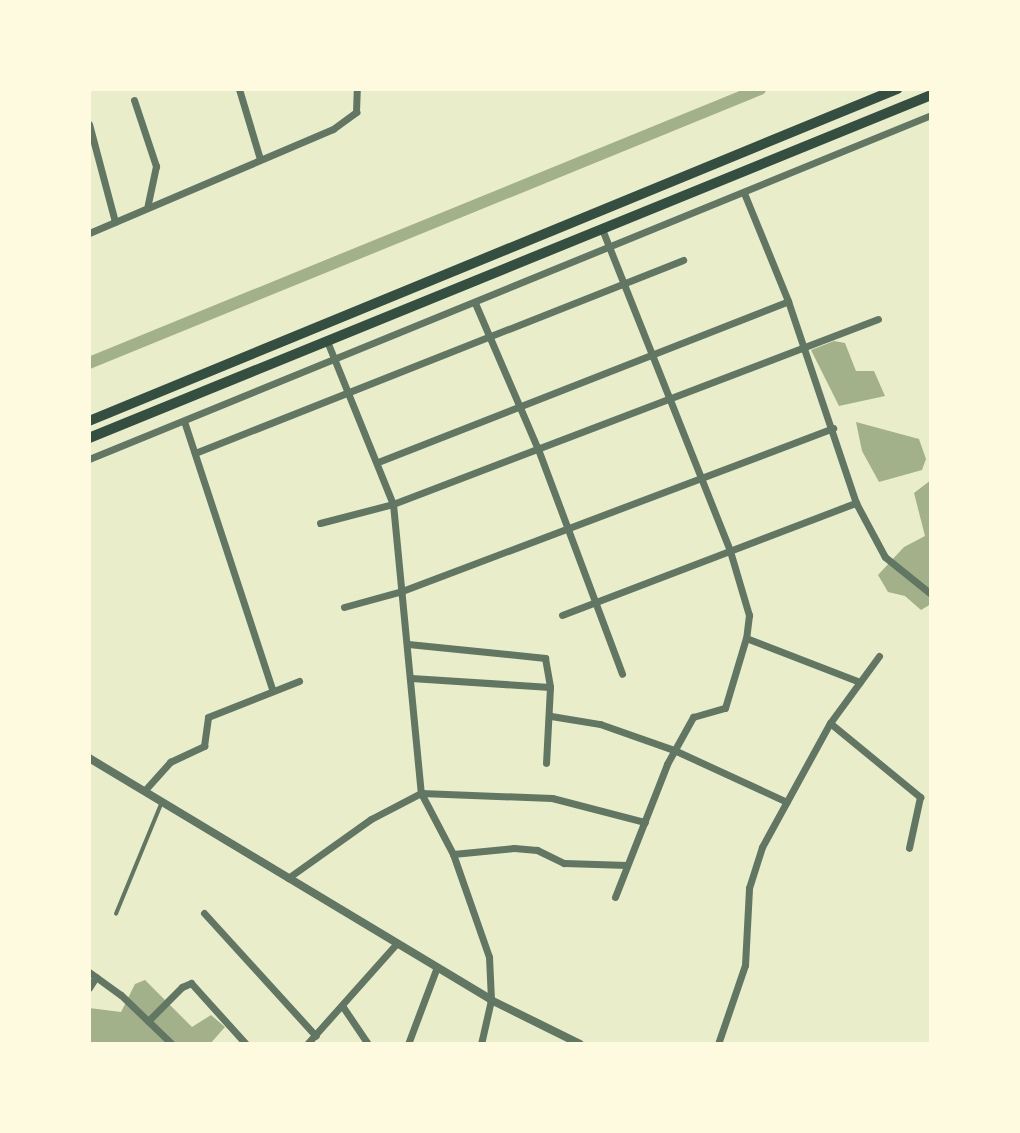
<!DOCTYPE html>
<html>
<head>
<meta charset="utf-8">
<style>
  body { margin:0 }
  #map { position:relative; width:1020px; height:1133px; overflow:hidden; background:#e9edc9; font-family:Lato,sans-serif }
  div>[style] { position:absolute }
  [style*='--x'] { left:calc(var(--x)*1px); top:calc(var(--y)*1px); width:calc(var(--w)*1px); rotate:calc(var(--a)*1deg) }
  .water>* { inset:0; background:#a3b18a }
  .canal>* { height:12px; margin:-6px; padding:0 6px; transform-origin:6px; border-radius:6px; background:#a3b18a }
  .service>* { height:3.5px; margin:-1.75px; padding:0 1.75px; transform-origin:1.75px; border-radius:1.75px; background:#617663 }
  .minor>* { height:7px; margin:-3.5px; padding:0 3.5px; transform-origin:3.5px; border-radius:3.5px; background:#617663 }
  .tertiary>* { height:8px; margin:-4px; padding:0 4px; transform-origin:4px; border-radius:4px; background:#617663 }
  .primary>* { height:10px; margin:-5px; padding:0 5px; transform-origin:5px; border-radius:5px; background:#344e41 }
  span { translate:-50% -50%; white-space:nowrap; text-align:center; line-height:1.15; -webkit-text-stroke:6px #fefae0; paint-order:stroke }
  .frame { position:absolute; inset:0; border:91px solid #fefae0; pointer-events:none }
</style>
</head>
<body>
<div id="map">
  <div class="water">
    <i style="clip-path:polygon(834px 341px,845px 343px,856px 371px,874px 371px,885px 396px,839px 406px,811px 350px)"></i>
    <i style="clip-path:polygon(856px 422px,919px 439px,926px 459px,922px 470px,879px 482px,862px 451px)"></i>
    <i style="clip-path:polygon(931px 480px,931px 604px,921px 610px,905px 596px,888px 592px,878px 575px,904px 547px,925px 536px,914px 493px)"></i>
    <i style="clip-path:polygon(145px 980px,192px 1027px,211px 1015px,225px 1027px,210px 1044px,89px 1044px,89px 1008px,121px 1012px,135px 984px)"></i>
  </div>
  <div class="canal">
    <i style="--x:89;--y:363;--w:725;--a:-22.21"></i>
  </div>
  <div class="service">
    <i style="--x:116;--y:914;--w:121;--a:-67.7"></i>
  </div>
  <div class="minor">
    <i style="--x:239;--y:89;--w:73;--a:73.3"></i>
    <i style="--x:134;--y:100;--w:70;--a:71.6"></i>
    <i style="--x:156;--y:166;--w:40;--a:102"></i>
    <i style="--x:89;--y:124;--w:101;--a:75.1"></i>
    <i style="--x:115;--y:222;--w:28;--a:157"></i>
    <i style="--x:744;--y:193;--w:117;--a:67.8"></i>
    <i style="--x:788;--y:301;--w:213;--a:71.4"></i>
    <i style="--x:856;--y:503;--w:61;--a:61.8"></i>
    <i style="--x:885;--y:557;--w:59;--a:38.8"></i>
    <i style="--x:115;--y:222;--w:237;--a:-23.1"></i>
    <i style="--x:333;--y:129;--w:29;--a:-36"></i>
    <i style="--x:356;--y:112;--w:23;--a:-88"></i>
    <i style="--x:602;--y:229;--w:347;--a:68.3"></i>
    <i style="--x:730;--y:551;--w:67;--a:73.5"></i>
    <i style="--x:749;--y:615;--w:23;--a:97"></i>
    <i style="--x:746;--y:638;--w:122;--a:21.1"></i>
    <i style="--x:475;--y:303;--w:159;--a:66.7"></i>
    <i style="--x:538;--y:449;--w:240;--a:69.5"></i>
    <i style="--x:327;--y:341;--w:176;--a:68"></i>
    <i style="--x:393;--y:504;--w:290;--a:84.5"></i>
    <i style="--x:421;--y:793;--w:69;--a:62.3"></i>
    <i style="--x:453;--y:854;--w:109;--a:70.7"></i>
    <i style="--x:489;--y:957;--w:43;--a:87.3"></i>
    <i style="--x:491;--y:1000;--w:45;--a:102.8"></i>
    <i style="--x:184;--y:421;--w:284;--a:71.8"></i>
    <i style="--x:195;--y:453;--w:525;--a:-21.58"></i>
    <i style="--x:89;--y:459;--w:910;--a:-22.22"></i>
    <i style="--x:378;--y:462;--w:440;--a:-21.4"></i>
    <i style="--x:320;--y:523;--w:75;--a:-14.6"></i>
    <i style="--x:393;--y:504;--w:519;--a:-20.88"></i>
    <i style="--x:344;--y:607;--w:60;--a:-15.4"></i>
    <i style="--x:402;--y:591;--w:461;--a:-20.7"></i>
    <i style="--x:562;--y:615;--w:315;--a:-20.9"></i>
    <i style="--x:408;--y:644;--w:138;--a:5.8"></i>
    <i style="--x:545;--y:658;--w:29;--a:80"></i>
    <i style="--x:550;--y:687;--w:76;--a:93"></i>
    <i style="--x:411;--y:678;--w:139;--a:3.7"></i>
    <i style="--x:551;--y:716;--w:50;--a:9.3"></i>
    <i style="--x:600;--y:724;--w:78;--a:19.4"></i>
    <i style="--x:674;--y:750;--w:124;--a:24.7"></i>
    <i style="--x:830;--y:723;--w:117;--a:39.4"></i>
    <i style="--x:920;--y:797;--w:52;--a:102.2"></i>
    <i style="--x:145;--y:790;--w:38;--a:-48"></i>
    <i style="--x:170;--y:762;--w:38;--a:-25"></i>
    <i style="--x:204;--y:746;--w:29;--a:-82"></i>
    <i style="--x:208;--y:717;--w:98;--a:-21.6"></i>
    <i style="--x:453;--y:854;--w:61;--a:-5.6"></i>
    <i style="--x:514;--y:848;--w:23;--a:5"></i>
    <i style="--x:537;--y:850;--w:30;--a:26"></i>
    <i style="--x:564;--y:863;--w:63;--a:1.8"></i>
    <i style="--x:288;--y:878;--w:102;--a:-35.4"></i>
    <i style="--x:371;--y:819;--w:56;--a:-27.5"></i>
    <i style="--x:421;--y:793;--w:131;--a:2.2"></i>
    <i style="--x:552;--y:798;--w:96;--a:14.5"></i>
    <i style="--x:615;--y:897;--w:143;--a:-68.6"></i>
    <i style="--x:667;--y:764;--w:54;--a:-61"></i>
    <i style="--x:693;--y:717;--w:33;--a:-16"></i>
    <i style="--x:725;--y:708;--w:73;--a:-73.3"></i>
    <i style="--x:204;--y:913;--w:166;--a:47.7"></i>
    <i style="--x:89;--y:972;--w:39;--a:36"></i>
    <i style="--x:121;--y:995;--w:71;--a:43.9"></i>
    <i style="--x:89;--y:988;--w:13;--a:-58"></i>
    <i style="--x:343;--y:1007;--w:45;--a:56"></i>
    <i style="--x:148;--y:1021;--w:48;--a:-45"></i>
    <i style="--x:182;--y:987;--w:10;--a:-24"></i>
    <i style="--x:191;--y:983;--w:82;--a:48"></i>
    <i style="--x:307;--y:1044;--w:135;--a:-48.3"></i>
    <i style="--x:408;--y:1044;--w:82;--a:-69.4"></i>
    <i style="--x:718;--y:1044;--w:83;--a:-71.1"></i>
    <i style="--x:745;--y:965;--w:77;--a:-87"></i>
    <i style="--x:749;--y:888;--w:43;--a:-72.4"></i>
    <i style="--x:762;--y:847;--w:141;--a:-61.3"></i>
    <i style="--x:830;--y:723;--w:83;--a:-53.8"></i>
  </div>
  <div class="tertiary">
    <i style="--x:89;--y:758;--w:469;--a:31"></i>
    <i style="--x:491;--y:1000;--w:99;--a:26.3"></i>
  </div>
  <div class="primary">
    <i style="--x:89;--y:421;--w:874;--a:-22.34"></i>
    <i style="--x:89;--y:438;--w:909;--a:-22.16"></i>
  </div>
  <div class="frame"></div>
</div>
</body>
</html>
